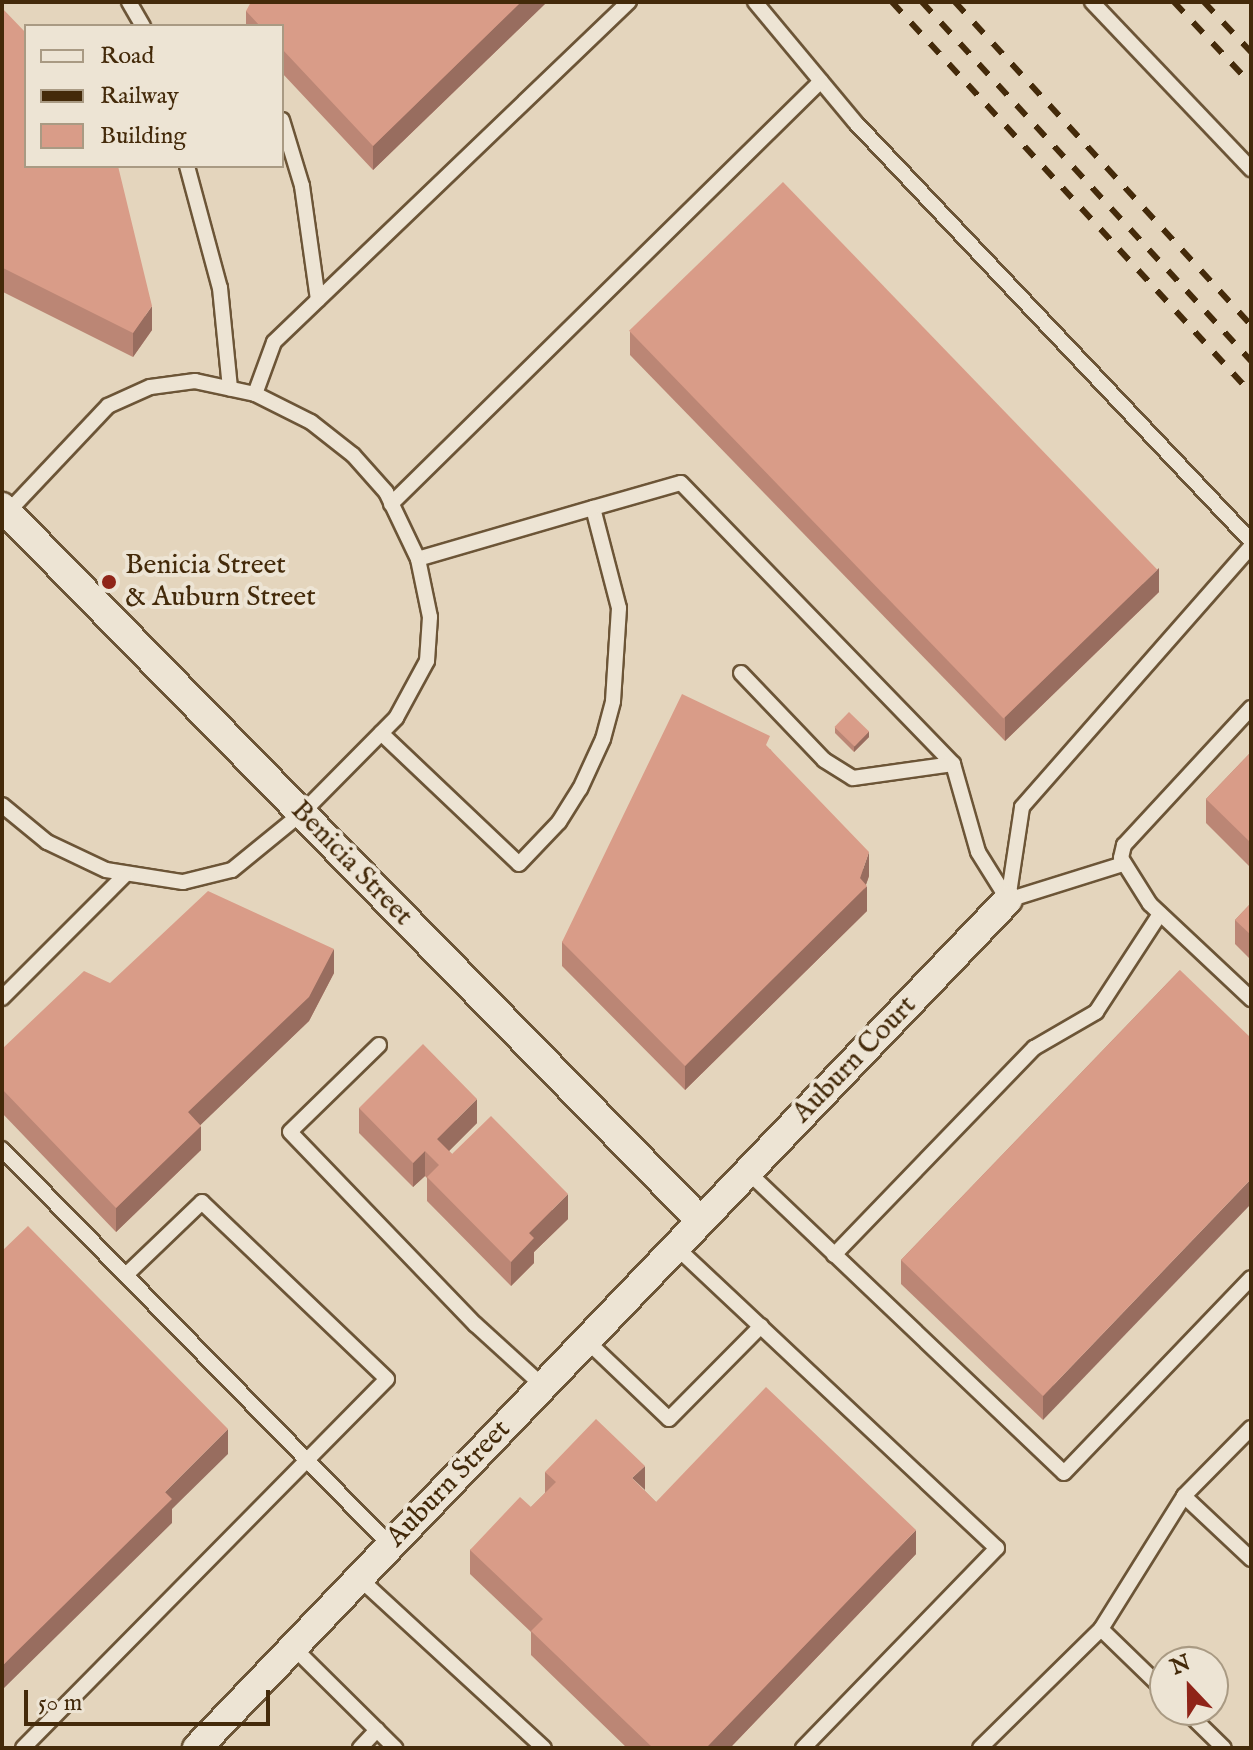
<!DOCTYPE html>
<html>
<head>
<meta charset="utf-8">
<style>
  body { margin:0 }
  #map { position:relative; width:1253px; height:1750px; overflow:hidden; background:#e4d5bd; font-family:"IM FELL English",serif }
  div>[style] { position:absolute }
  [style*='--x'] { left:calc(var(--x)*1px); top:calc(var(--y)*1px); width:calc(var(--w)*1px); rotate:calc(var(--a)*1deg) }
  .roads { filter:drop-shadow(2px 0 #6c5537) drop-shadow(-2px 0 #6c5537) drop-shadow(0 2px #6c5537) drop-shadow(0 -2px #6c5537) }
  .lane>* { height:14px; margin:-7px; padding:0 7px; transform-origin:7px; border-radius:7px; background:#ede4d4 }
  .street>* { height:28px; margin:-14px; padding:0 14px; transform-origin:14px; border-radius:14px; background:#ede4d4 }
  .rail>* { height:6px; margin-top:-3px; transform-origin:0; background:repeating-linear-gradient(90deg,#442a0a 0 14px,transparent 0 28px) }
  .wall>* { inset:0; background:#bb8675 }
  .shaded-wall>* { inset:0; background:#986d5f }
  .building>* { inset:0; background:#d99c88; transform-origin:0 0 }
  .dots>* { width:22px; height:22px; translate:-50% -50%; box-sizing:border-box; border:4px solid #ede4d4; border-radius:50% }
  span { translate:-50% -50%; white-space:nowrap; text-align:center; line-height:1.15; -webkit-text-stroke:8px #ede4d4; paint-order:stroke }
  .poi-label { font-size:28px; color:#442a0a }
  .left { translate:0 -50%; text-align:left }
  .street-label { font-size:28px; color:#442a0a }
  .frame { position:absolute; inset:0; border:4px solid #442a0a; pointer-events:none }
  .legend { position:absolute; left:24px; top:24px; width:260px; height:144px; box-sizing:border-box; background:#ede4d4; border:2px solid #a99a83; margin:0; padding:10px 14px; list-style:none; font-size:24px; color:#442a0a }
  .legend li { display:flex; align-items:center; gap:16px; height:40px }
  .legend b { width:40px; border:2px solid #a99a83 }
  .north { position:absolute; left:1149px; top:1646px; width:80px; height:80px; box-sizing:border-box; background:#ede4d4; border:2px solid #a99a83; border-radius:50%; rotate:338deg; font-size:22px; font-weight:700; line-height:32px; text-align:center; color:#442a0a }
  .north::after { content:''; display:block; margin:auto; width:28px; height:36px; background:#8f2418; clip-path:polygon(50% 0,100% 100%,50% 72%,0 100%) }
  .scale { position:absolute; left:24px; top:1690px; width:246px; height:36px; box-sizing:border-box; border:4px solid #442a0a; border-top:0; padding-left:10px; font-size:24px; line-height:28px; white-space:nowrap; color:#442a0a; -webkit-text-stroke:6px #ede4d4; paint-order:stroke }
</style>
</head>
<body>
<div id="map">
  <div class="roads">
    <div class="lane">
      <i style="--x:129;--y:2;--w:28;--a:60"></i>
      <i style="--x:755;--y:2;--w:156;--a:50.2"></i>
      <i style="--x:855;--y:122;--w:577;--a:46.62"></i>
      <i style="--x:1092;--y:2;--w:231;--a:46.4"></i>
      <i style="--x:282;--y:120;--w:69;--a:73.1"></i>
      <i style="--x:302;--y:186;--w:115;--a:82"></i>
      <i style="--x:187;--y:166;--w:126;--a:74.9"></i>
      <i style="--x:220;--y:288;--w:101;--a:84.3"></i>
      <i style="--x:255;--y:394;--w:55;--a:-69.9"></i>
      <i style="--x:274;--y:342;--w:492;--a:-43.8"></i>
      <i style="--x:391;--y:504;--w:603;--a:-44.53"></i>
      <i style="--x:593;--y:508;--w:91;--a:-15.9"></i>
      <i style="--x:681;--y:483;--w:391;--a:45.9"></i>
      <i style="--x:953;--y:764;--w:91;--a:74.1"></i>
      <i style="--x:978;--y:852;--w:57;--a:58"></i>
      <i style="--x:741;--y:673;--w:120;--a:46.3"></i>
      <i style="--x:824;--y:760;--w:34;--a:32"></i>
      <i style="--x:853;--y:778;--w:101;--a:-8"></i>
      <i style="--x:1251;--y:708;--w:187;--a:132.8"></i>
      <i style="--x:1124;--y:845;--w:13;--a:103"></i>
      <i style="--x:1121;--y:858;--w:54;--a:57.8"></i>
      <i style="--x:1150;--y:904;--w:139;--a:43.2"></i>
      <i style="--x:381;--y:733;--w:190;--a:43.5"></i>
      <i style="--x:519;--y:864;--w:58;--a:-46.4"></i>
      <i style="--x:559;--y:822;--w:39;--a:-58"></i>
      <i style="--x:580;--y:789;--w:55;--a:-65.3"></i>
      <i style="--x:603;--y:739;--w:39;--a:-75"></i>
      <i style="--x:613;--y:701;--w:93;--a:-86.3"></i>
      <i style="--x:619;--y:608;--w:103;--a:-104.6"></i>
      <i style="--x:593;--y:508;--w:182;--a:163.8"></i>
      <i style="--x:2;--y:805;--w:58;--a:39.4"></i>
      <i style="--x:47;--y:842;--w:65;--a:25.4"></i>
      <i style="--x:106;--y:870;--w:78;--a:8.9"></i>
      <i style="--x:183;--y:882;--w:50;--a:-13.8"></i>
      <i style="--x:232;--y:870;--w:90;--a:-39.2"></i>
      <i style="--x:302;--y:813;--w:134;--a:-45.3"></i>
      <i style="--x:396;--y:718;--w:65;--a:-61.5"></i>
      <i style="--x:427;--y:661;--w:44;--a:-86.1"></i>
      <i style="--x:430;--y:617;--w:59;--a:-101.7"></i>
      <i style="--x:418;--y:559;--w:74;--a:-115.5"></i>
      <i style="--x:386;--y:492;--w:50;--a:-131.7"></i>
      <i style="--x:353;--y:455;--w:53;--a:-141.8"></i>
      <i style="--x:311;--y:422;--w:63;--a:-153.4"></i>
      <i style="--x:255;--y:394;--w:61;--a:-167.8"></i>
      <i style="--x:195;--y:381;--w:45;--a:172.4"></i>
      <i style="--x:150;--y:387;--w:46;--a:155.7"></i>
      <i style="--x:108;--y:406;--w:150;--a:133.4"></i>
      <i style="--x:1008;--y:900;--w:94;--a:-81.4"></i>
      <i style="--x:1022;--y:807;--w:347;--a:-48.7"></i>
      <i style="--x:1008;--y:900;--w:121;--a:-17.4"></i>
      <i style="--x:2;--y:998;--w:175;--a:-45"></i>
      <i style="--x:379;--y:1045;--w:124;--a:135.7"></i>
      <i style="--x:290;--y:1132;--w:268;--a:46.1"></i>
      <i style="--x:476;--y:1325;--w:91;--a:42.3"></i>
      <i style="--x:2;--y:1149;--w:554;--a:45.58"></i>
      <i style="--x:748;--y:1172;--w:436;--a:43.6"></i>
      <i style="--x:1064;--y:1473;--w:270;--a:-46.2"></i>
      <i style="--x:676;--y:1247;--w:440;--a:43.2"></i>
      <i style="--x:997;--y:1548;--w:279;--a:134.1"></i>
      <i style="--x:834;--y:1255;--w:288;--a:-46"></i>
      <i style="--x:1034;--y:1048;--w:72;--a:-30.1"></i>
      <i style="--x:1096;--y:1012;--w:117;--a:-56.9"></i>
      <i style="--x:587;--y:1341;--w:113;--a:43.6"></i>
      <i style="--x:669;--y:1419;--w:131;--a:-45.3"></i>
      <i style="--x:1251;--y:1428;--w:95;--a:134.6"></i>
      <i style="--x:1184;--y:1496;--w:92;--a:43.2"></i>
      <i style="--x:359;--y:1578;--w:251;--a:42.6"></i>
      <i style="--x:1101;--y:1629;--w:157;--a:-58"></i>
      <i style="--x:293;--y:1647;--w:144;--a:44.7"></i>
      <i style="--x:1185;--y:1710;--w:54;--a:44.3"></i>
      <i style="--x:23;--y:1748;--w:518;--a:-45.39"></i>
      <i style="--x:387;--y:1379;--w:256;--a:-136.3"></i>
      <i style="--x:202;--y:1202;--w:105;--a:136.2"></i>
      <i style="--x:360;--y:1748;--w:25;--a:-47"></i>
      <i style="--x:980;--y:1748;--w:170;--a:-44.5"></i>
      <i style="--x:1101;--y:1629;--w:89;--a:44.1"></i>
    </div>
    <div class="street">
      <i style="--x:2;--y:507;--w:999;--a:45.61"></i>
      <i style="--x:197;--y:1748;--w:1173;--a:-46.28"></i>
    </div>
  </div>
  <div class="rail">
    <i style="--x:892;--y:2;--w:531;--a:47.44"></i>
    <i style="--x:922;--y:2;--w:487;--a:47.5"></i>
    <i style="--x:955;--y:2;--w:438;--a:47.5"></i>
    <i style="--x:1174;--y:2;--w:112;--a:46.8"></i>
    <i style="--x:1204;--y:2;--w:69;--a:46.8"></i>
  </div>
  <div class="wall">
    <i style="clip-path:polygon(547px 2px,373px 170px,282px 73px,282px 26px,246px 26px,246px 11px)"></i>
    <i style="clip-path:polygon(2px 8px,152px 330px,133px 357px,3px 292px)"></i>
    <i style="clip-path:polygon(630px 331px,1159px 592px,1005px 741px,630px 355px)"></i>
    <i style="clip-path:polygon(835px 727px,869px 737px,854px 752px,835px 733px)"></i>
    <i style="clip-path:polygon(770px 749px,869px 876px,866px 885px,867px 911px,685px 1090px,562px 966px,562px 942px)"></i>
    <i style="clip-path:polygon(1251px 752px,1251px 868px,1206px 823px,1206px 799px)"></i>
    <i style="clip-path:polygon(1251px 903px,1251px 960px,1235px 944px,1235px 920px)"></i>
    <i style="clip-path:polygon(1180px 970px,1043px 1420px,901px 1284px,901px 1260px)"></i>
    <i style="clip-path:polygon(334px 973px,309px 1021px,200px 1125px,201px 1150px,116px 1232px,2px 1113px,2px 1049px,110px 983px)"></i>
    <i style="clip-path:polygon(359px 1108px,477px 1123px,449px 1151px,452px 1154px,568px 1219px,534px 1252px,534px 1263px,511px 1286px,427px 1201px,427px 1178px,425px 1176px,413px 1187px,359px 1133px)"></i>
    <i style="clip-path:polygon(545px 1472px,644px 1490px,656px 1502px,916px 1554px,730px 1748px,627px 1748px,531px 1655px,531px 1632px,470px 1574px,470px 1550px,531px 1507px,545px 1493px)"></i>
  </div>
  <div class="shaded-wall">
    <i style="clip-path:polygon(521px 2px,547px 2px,373px 170px,373px 146px)"></i>
    <i style="clip-path:polygon(152px 306px,152px 330px,133px 357px,133px 333px)"></i>
    <i style="clip-path:polygon(1159px 568px,1159px 592px,1005px 741px,1005px 717px)"></i>
    <i style="clip-path:polygon(869px 731px,869px 737px,854px 752px,854px 746px)"></i>
    <i style="clip-path:polygon(869px 852px,869px 876px,864px 890px,867px 886px,867px 911px,685px 1090px,685px 1066px,860px 878px)"></i>
    <i style="clip-path:polygon(334px 949px,334px 973px,309px 1021px,188px 1137px,188px 1112px)"></i>
    <i style="clip-path:polygon(477px 1099px,477px 1123px,437px 1163px,437px 1139px)"></i>
    <i style="clip-path:polygon(201px 1126px,201px 1150px,116px 1232px,116px 1208px)"></i>
    <i style="clip-path:polygon(425px 1151px,425px 1176px,413px 1187px,413px 1163px)"></i>
    <i style="clip-path:polygon(1251px 1179px,1251px 1204px,1043px 1420px,1043px 1396px)"></i>
    <i style="clip-path:polygon(568px 1194px,568px 1219px,534px 1252px,534px 1263px,511px 1286px,511px 1262px,529px 1233px)"></i>
    <i style="clip-path:polygon(228px 1429px,228px 1454px,172px 1509px,172px 1523px,2px 1690px,2px 1666px,165px 1492px)"></i>
    <i style="clip-path:polygon(645px 1466px,645px 1490px,632px 1478px)"></i>
    <i style="clip-path:polygon(916px 1530px,916px 1554px,730px 1748px,706px 1748px)"></i>
  </div>
  <div class="building">
    <i style="clip-path:polygon(251px 2px,521px 2px,373px 146px,282px 49px,282px 26px,260px 26px,246px 11px)"></i>
    <i style="clip-path:polygon(2px 8px,26px 33px,26px 166px,118px 166px,152px 306px,133px 333px,3px 268px,2px 269px)"></i>
    <i style="left:783px;top:182px;width:539px;height:214px;rotate:46deg"></i>
    <i style="clip-path:polygon(682px 694px,770px 736px,766px 745px,869px 852px,860px 878px,867px 886px,685px 1066px,562px 942px)"></i>
    <i style="left:849px;top:712px;width:28px;height:21px;rotate:44deg"></i>
    <i style="clip-path:polygon(1251px 752px,1251px 843px,1206px 799px)"></i>
    <i style="clip-path:polygon(208px 891px,334px 949px,309px 997px,188px 1112px,201px 1126px,116px 1208px,2px 1089px,2px 1049px,84px 971px,110px 983px)"></i>
    <i style="clip-path:polygon(1251px 903px,1251px 935px,1235px 920px)"></i>
    <i style="clip-path:polygon(1180px 970px,1251px 1038px,1251px 1179px,1043px 1396px,901px 1260px)"></i>
    <i style="clip-path:polygon(423px 1044px,477px 1099px,437px 1139px,452px 1154px,491px 1116px,568px 1194px,529px 1233px,534px 1238px,511px 1262px,427px 1177px,439px 1165px,425px 1151px,413px 1163px,359px 1108px)"></i>
    <i style="clip-path:polygon(28px 1226px,228px 1429px,165px 1492px,172px 1499px,2px 1666px,2px 1251px)"></i>
    <i style="clip-path:polygon(766px 1387px,916px 1530px,706px 1748px,653px 1748px,531px 1631px,543px 1619px,470px 1550px,520px 1497px,531px 1507px,556px 1482px,545px 1472px,596px 1419px,645px 1466px,632px 1478px,656px 1502px)"></i>
  </div>
  <div class="dots">
    <i style="left:109px;top:582px;background:#8f2418"></i>
  </div>
  <div class="poi-label">
    <span class="left" style="left:125px;top:582px">Benicia Street<br>&amp; Auburn Street</span>
  </div>
  <div class="street-label">
    <span style="left:351px;top:864px;rotate:46deg">Benicia Street</span>
    <span style="left:855px;top:1060px;rotate:-46deg">Auburn Court</span>
    <span style="left:449px;top:1484px;rotate:-46deg">Auburn Street</span>
  </div>
  <div class="frame"></div>
  <ul class="legend">
  <li><b style="height:10px;background:#ede4d4"></b>Road</li>
  <li><b style="height:10px;background:#442a0a"></b>Railway</li>
  <li><b style="height:22px;background:#d99c88"></b>Building</li>
  </ul>
  <div class="north">N</div>
  <div class="scale">50 m</div>
</div>
</body>
</html>
